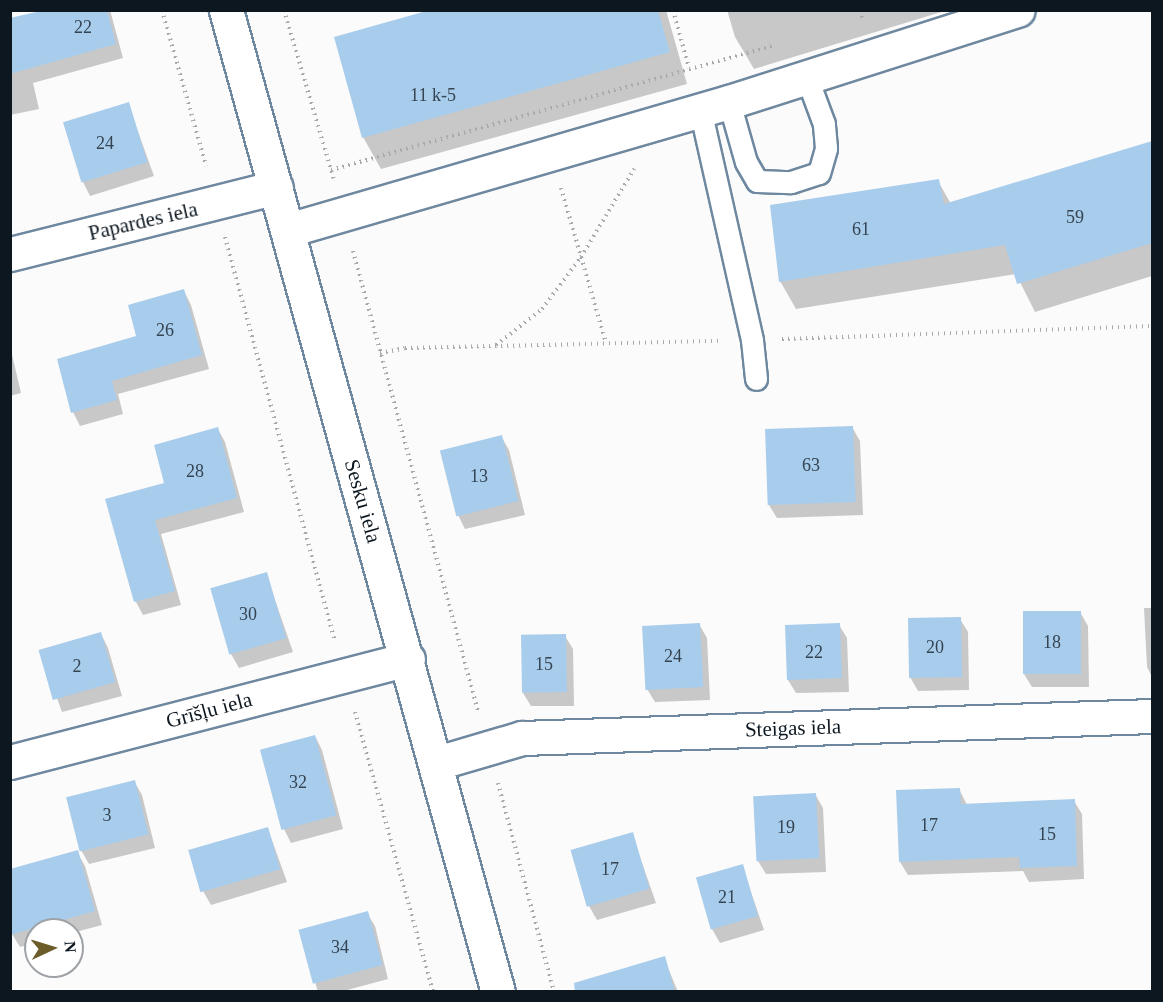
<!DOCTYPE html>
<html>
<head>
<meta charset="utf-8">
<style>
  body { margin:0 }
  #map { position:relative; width:1163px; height:1002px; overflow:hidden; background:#fbfbfb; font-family:Georgia,serif }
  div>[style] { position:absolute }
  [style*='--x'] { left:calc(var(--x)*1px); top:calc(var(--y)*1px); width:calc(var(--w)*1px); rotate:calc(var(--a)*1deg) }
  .shadow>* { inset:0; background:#0003 }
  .building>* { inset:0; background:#a8cceb; transform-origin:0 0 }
  .path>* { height:4px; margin-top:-2px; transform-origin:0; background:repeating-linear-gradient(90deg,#a6aaad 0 1.5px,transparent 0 6px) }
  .roads { filter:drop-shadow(2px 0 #6e889f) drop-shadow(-2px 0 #6e889f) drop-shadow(0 2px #6e889f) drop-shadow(0 -2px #6e889f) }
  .service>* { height:21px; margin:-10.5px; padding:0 10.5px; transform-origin:10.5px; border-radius:10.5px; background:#fff }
  .minor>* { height:33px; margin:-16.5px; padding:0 16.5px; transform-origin:16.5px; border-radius:16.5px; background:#fff }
  .tertiary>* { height:33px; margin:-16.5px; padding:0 16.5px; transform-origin:16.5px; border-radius:16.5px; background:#fff }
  span { translate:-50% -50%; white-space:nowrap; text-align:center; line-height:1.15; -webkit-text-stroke:4.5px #fff; paint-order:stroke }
  .number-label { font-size:18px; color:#344453 }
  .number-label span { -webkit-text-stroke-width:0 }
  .street-label { font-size:21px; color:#0d1720 }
  .frame { position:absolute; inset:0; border:12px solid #0d1720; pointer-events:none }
  .north { position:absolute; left:24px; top:918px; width:60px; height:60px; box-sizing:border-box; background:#fff; border:2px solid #9ea2a6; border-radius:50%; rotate:86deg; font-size:16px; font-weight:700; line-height:24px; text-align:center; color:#0d1720 }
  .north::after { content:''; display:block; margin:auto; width:21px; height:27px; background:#6c5c29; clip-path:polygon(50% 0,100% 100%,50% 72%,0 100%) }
</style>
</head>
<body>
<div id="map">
  <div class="shadow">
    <i style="clip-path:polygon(51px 10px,110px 10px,123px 58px,33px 83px,39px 109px,10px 115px,10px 19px)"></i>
    <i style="clip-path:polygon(436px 10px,666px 10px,687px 84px,381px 169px,363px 137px)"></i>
    <i style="clip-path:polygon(727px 10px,948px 10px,754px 69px,735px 37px)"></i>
    <i style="clip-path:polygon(128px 104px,154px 176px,90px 196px,83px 182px)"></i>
    <i style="clip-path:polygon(1152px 143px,1152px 276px,1035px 312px,1016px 274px,796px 309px,780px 281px,938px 181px,951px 204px)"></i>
    <i style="clip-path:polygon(184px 291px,191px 305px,209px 369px,118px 394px,123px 414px,80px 426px,73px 412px)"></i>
    <i style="clip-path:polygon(10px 346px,21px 393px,10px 396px)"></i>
    <i style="clip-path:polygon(852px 427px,860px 441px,863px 515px,777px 518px,769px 505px)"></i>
    <i style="clip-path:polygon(218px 429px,225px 442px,244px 512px,161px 534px,181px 605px,143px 615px,136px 602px,107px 500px,166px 484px)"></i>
    <i style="clip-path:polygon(501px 436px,509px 450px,525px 515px,465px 529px,458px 515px)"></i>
    <i style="clip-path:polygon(266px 574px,293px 652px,239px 668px,231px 654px)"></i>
    <i style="clip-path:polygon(1144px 608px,1152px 608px,1152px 677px,1147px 667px)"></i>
    <i style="clip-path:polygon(1080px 612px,1088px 626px,1089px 687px,1032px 687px,1024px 674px)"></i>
    <i style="clip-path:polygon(960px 619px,968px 632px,969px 690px,918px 691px,910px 677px)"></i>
    <i style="clip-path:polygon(699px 624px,707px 638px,710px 700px,655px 702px,647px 689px)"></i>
    <i style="clip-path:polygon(839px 625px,847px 638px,849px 692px,796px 693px,788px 680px)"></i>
    <i style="clip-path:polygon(101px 634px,108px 648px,122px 696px,62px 712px,40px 651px)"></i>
    <i style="clip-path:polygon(565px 636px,573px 649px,574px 706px,531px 706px,523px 693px)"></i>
    <i style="clip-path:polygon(315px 736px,322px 750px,343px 829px,291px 843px,284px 829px)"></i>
    <i style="clip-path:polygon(134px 781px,142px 795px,155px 848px,89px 864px,81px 850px)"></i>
    <i style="clip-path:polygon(959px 789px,967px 805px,1074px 801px,1082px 814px,1084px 879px,1029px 882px,1023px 871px,908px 875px,900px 862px)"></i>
    <i style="clip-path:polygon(815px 794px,823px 808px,826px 872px,766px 874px,758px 861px)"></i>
    <i style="clip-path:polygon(268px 829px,287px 882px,211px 905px,203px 891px)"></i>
    <i style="clip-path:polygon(632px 834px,656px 903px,597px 920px,589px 906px)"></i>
    <i style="clip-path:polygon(77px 852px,85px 866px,102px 925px,72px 933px,72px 930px,36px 930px,36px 943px,20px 947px,12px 934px)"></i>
    <i style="clip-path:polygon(742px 866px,764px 930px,720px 943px,712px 929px)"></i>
    <i style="clip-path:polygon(367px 913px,375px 926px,388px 979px,340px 992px,318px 992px,300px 930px)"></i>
    <i style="clip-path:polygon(664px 958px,678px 992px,616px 992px)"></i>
  </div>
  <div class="building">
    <i style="clip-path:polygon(45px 10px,107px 10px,116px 44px,10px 74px,10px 18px)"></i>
    <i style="clip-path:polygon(430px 10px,658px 10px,670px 52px,362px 138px,334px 37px)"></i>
    <i style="left:129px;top:102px;width:63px;height:69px;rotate:73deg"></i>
    <i style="clip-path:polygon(1152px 141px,1152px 243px,1017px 284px,1005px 245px,779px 282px,770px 205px,939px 179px,944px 204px)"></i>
    <i style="clip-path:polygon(184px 289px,202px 355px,112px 381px,117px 400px,71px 413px,57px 359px,136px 336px,128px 305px)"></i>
    <i style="left:853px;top:426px;width:76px;height:88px;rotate:88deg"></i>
    <i style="clip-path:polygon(218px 427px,237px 498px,155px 520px,175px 591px,134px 602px,105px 499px,164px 483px,154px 445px)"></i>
    <i style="left:502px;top:435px;width:68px;height:64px;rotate:76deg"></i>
    <i style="left:267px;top:572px;width:69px;height:59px;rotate:74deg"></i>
    <i style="left:1023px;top:611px;width:58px;height:63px"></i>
    <i style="left:961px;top:617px;width:60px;height:53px;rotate:89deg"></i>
    <i style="left:700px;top:623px;width:64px;height:58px;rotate:87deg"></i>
    <i style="left:840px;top:623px;width:55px;height:55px;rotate:88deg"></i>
    <i style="left:101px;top:632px;width:52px;height:65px;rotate:74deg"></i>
    <i style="left:566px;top:634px;width:58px;height:45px;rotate:89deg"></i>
    <i style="left:315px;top:735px;width:83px;height:57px;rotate:75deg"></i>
    <i style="left:135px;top:780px;width:56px;height:71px;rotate:76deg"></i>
    <i style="clip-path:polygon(960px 788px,961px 804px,1075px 799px,1077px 866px,1020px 868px,1019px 857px,899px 862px,896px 790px)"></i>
    <i style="left:816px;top:793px;width:65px;height:63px;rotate:87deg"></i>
    <i style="left:268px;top:827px;width:44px;height:83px;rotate:74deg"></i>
    <i style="left:633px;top:832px;width:59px;height:65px;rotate:74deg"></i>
    <i style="clip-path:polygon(78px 850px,95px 911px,10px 935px,10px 869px)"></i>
    <i style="left:743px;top:864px;width:54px;height:49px;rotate:74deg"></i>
    <i style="left:368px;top:911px;width:56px;height:72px;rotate:75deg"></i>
    <i style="clip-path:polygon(665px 956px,675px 992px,575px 992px,574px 983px)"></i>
  </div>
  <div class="path">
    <i style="--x:162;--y:10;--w:162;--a:74.2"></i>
    <i style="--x:284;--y:10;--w:177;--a:73.6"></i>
    <i style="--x:673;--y:10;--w:60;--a:74.6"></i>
    <i style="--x:861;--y:10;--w:11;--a:80"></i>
    <i style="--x:331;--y:170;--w:461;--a:-15.7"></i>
    <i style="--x:561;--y:188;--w:161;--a:73.8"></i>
    <i style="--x:225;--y:237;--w:419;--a:74.8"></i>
    <i style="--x:353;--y:251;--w:478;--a:74.8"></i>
    <i style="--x:782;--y:339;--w:370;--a:-2"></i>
    <i style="--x:496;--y:345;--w:58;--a:-38"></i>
    <i style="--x:542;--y:309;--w:65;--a:-53.1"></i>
    <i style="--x:581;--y:257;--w:103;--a:-58.9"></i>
    <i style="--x:380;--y:353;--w:25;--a:-11"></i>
    <i style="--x:405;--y:348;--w:315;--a:-1.3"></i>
    <i style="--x:355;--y:712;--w:291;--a:74.4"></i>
    <i style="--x:498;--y:783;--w:216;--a:75"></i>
  </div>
  <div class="roads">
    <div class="service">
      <i style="--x:729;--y:102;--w:62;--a:74.2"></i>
      <i style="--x:746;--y:162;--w:22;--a:60"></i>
      <i style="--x:757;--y:181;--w:34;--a:2"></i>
      <i style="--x:791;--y:182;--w:29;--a:-18"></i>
      <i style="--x:819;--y:173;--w:26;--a:-74"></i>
      <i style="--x:826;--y:148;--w:24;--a:-95"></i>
      <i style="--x:824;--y:124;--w:49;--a:-110.3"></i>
      <i style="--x:700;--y:109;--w:237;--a:77.3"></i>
      <i style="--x:752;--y:340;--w:39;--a:84"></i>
    </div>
    <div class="minor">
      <i style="--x:288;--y:230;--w:459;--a:-16.2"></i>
      <i style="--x:729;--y:102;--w:303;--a:-17.7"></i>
      <i style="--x:10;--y:254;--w:274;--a:-14.1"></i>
      <i style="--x:10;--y:762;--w:411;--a:-14.5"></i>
      <i style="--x:437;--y:763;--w:89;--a:-16.4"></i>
      <i style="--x:522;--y:738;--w:630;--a:-2"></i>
    </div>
    <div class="tertiary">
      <i style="--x:226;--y:10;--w:1019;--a:74.52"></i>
    </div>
  </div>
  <div class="number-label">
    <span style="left:83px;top:27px">22</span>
    <span style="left:433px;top:95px">11 k-5</span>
    <span style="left:105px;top:143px">24</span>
    <span style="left:1075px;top:217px">59</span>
    <span style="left:861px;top:229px">61</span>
    <span style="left:165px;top:330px">26</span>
    <span style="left:811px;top:465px">63</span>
    <span style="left:195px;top:471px">28</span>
    <span style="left:479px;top:476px">13</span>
    <span style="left:248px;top:614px">30</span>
    <span style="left:1052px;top:642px">18</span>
    <span style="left:935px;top:647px">20</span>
    <span style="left:814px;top:652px">22</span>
    <span style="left:673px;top:656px">24</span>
    <span style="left:544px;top:664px">15</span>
    <span style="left:77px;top:666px">2</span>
    <span style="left:298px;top:782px">32</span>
    <span style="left:107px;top:815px">3</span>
    <span style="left:929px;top:825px">17</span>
    <span style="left:786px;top:827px">19</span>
    <span style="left:1047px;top:834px">15</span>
    <span style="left:610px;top:869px">17</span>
    <span style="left:727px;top:897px">21</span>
    <span style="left:340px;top:947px">34</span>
  </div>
  <div class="street-label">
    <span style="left:143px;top:221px;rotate:-13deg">Papardes iela</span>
    <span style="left:363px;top:501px;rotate:74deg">Sesku iela</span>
    <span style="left:209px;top:710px;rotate:-15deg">Grīšļu iela</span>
    <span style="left:793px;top:728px;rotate:-2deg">Steigas iela</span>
  </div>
  <div class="frame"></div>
  <div class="north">N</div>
</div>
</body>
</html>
